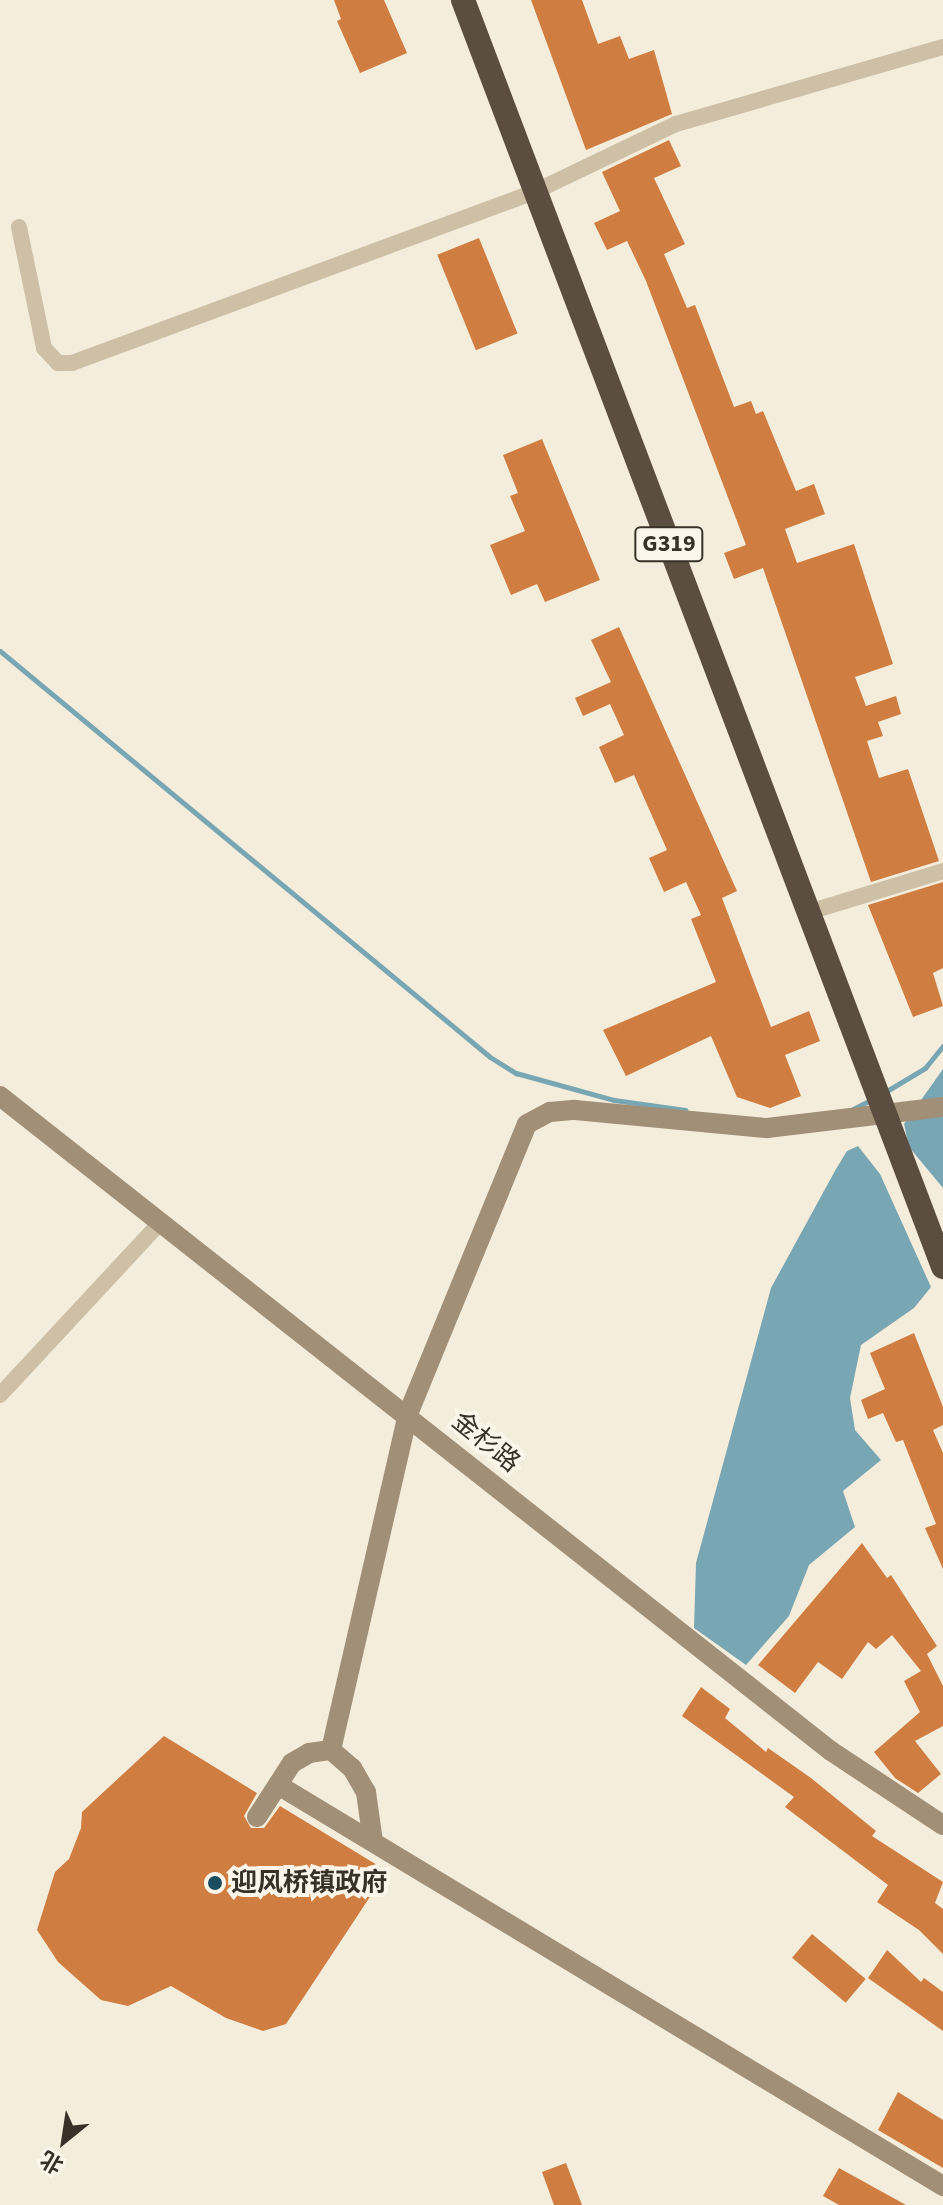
<!DOCTYPE html>
<html>
<head>
<meta charset="utf-8">
<style>
  body { margin:0 }
  #map { position:relative; width:943px; height:2205px; overflow:hidden; background:#f4eddc; font-family:"Source Sans 3","Noto Sans SC",sans-serif }
  div>[style] { position:absolute }
  [style*='--x'] { left:calc(var(--x)*1px); top:calc(var(--y)*1px); width:calc(var(--w)*1px); rotate:calc(var(--a)*1deg) }
  .water>* { inset:0; background:#79a6b3 }
  .stream>* { height:5px; margin:-2.5px; padding:0 2.5px; transform-origin:2.5px; border-radius:2.5px; background:#79a6b3 }
  .building>* { inset:0; background:#cf7d40; transform-origin:0 0 }
  .street>* { height:16px; margin:-8px; padding:0 8px; transform-origin:8px; border-radius:8px; background:#cdc0a7 }
  .secondary>* { height:20px; margin:-10px; padding:0 10px; transform-origin:10px; border-radius:10px; background:#a18f78 }
  .highway>* { height:24px; margin:-12px; padding:0 12px; transform-origin:12px; border-radius:12px; background:#5b4d3f }
  .dots>* { width:22px; height:22px; translate:-50% -50%; box-sizing:border-box; border:4px solid #fbf6e9; border-radius:50% }
  span { translate:-50% -50%; white-space:nowrap; text-align:center; line-height:1.15; -webkit-text-stroke:8px #fbf6e9; paint-order:stroke }
  .shield-label span { padding:2px 6px; background:#fbf6e9; border:2px solid; border-radius:6px; -webkit-text-stroke-width:0 }
  .shield-label { font-size:24px; color:#393128; font-weight:700 }
  .street-label { font-size:26px; color:#393128 }
  .poi-label { font-size:26px; color:#393128; font-weight:700 }
  .left { translate:0 -50%; text-align:left }
  .north { position:absolute; left:24px; top:2101px; width:80px; height:80px; -webkit-text-stroke:6px #fbf6e9; paint-order:stroke; rotate:210deg; font-size:22px; font-weight:700; line-height:32px; text-align:center; color:#393128 }
  .north::after { content:''; display:block; margin:auto; width:28px; height:36px; background:#393128; clip-path:polygon(50% 0,100% 100%,50% 72%,0 100%) }
</style>
</head>
<body>
<div id="map">
  <div class="water">
    <i style="clip-path:polygon(943px 1069px,943px 1188px,909px 1147px,904px 1124px)"></i>
    <i style="clip-path:polygon(858px 1146px,880px 1174px,931px 1287px,914px 1308px,861px 1345px,850px 1398px,855px 1430px,881px 1460px,843px 1491px,855px 1527px,809px 1565px,789px 1616px,746px 1665px,694px 1628px,696px 1563px,771px 1288px,836px 1169px,847px 1151px)"></i>
  </div>
  <div class="stream">
    <i style="--x:0;--y:651;--w:636;--a:39.64"></i>
    <i style="--x:490;--y:1057;--w:31;--a:32"></i>
    <i style="--x:516;--y:1073;--w:102;--a:15.4"></i>
    <i style="--x:614;--y:1100;--w:72;--a:8"></i>
    <i style="--x:885;--y:1092;--w:47;--a:-31"></i>
    <i style="--x:925;--y:1068;--w:28;--a:-51"></i>
    <i style="--x:853;--y:1109;--w:22;--a:-27"></i>
  </div>
  <div class="building">
    <i style="clip-path:polygon(334px 0,384px 0,407px 53px,360px 73px,337px 21px,341px 19px)"></i>
    <i style="clip-path:polygon(531px 0,582px 0,598px 44px,620px 36px,629px 59px,654px 50px,672px 114px,586px 150px)"></i>
    <i style="clip-path:polygon(669px 140px,681px 166px,654px 178px,685px 244px,664px 254px,687px 308px,695px 305px,734px 407px,751px 401px,756px 414px,763px 411px,796px 491px,814px 484px,825px 514px,785px 529px,797px 563px,854px 544px,893px 664px,855px 677px,866px 706px,896px 696px,901px 714px,878px 722px,883px 736px,867px 741px,879px 778px,908px 769px,939px 861px,871px 882px,763px 568px,734px 579px,724px 553px,746px 545px,646px 281px,627px 241px,607px 250px,594px 223px,620px 211px,602px 172px)"></i>
    <i style="left:479px;top:238px;width:103px;height:45px;rotate:68deg"></i>
    <i style="clip-path:polygon(542px 439px,600px 580px,545px 602px,537px 584px,511px 595px,490px 545px,525px 531px,510px 496px,518px 493px,503px 455px)"></i>
    <i style="clip-path:polygon(619px 627px,737px 891px,722px 898px,771px 1027px,809px 1011px,820px 1041px,785px 1055px,801px 1096px,770px 1108px,737px 1097px,711px 1036px,626px 1076px,603px 1030px,716px 982px,691px 919px,701px 915px,686px 882px,664px 892px,649px 858px,667px 850px,634px 775px,615px 783px,599px 747px,624px 735px,610px 704px,583px 716px,575px 698px,611px 682px,591px 640px)"></i>
    <i style="clip-path:polygon(943px 882px,943px 968px,933px 973px,943px 1006px,913px 1017px,868px 905px)"></i>
    <i style="clip-path:polygon(914px 1333px,943px 1407px,943px 1425px,933px 1430px,943px 1453px,943px 1569px,925px 1528px,936px 1524px,903px 1440px,896px 1442px,883px 1413px,868px 1419px,861px 1400px,885px 1389px,870px 1353px)"></i>
    <i style="clip-path:polygon(862px 1543px,887px 1578px,891px 1575px,937px 1646px,927px 1654px,943px 1686px,943px 1726px,915px 1741px,941px 1774px,918px 1793px,895px 1778px,874px 1752px,920px 1712px,904px 1681px,921px 1671px,892px 1635px,876px 1649px,868px 1642px,842px 1679px,818px 1662px,795px 1693px,758px 1665px)"></i>
    <i style="clip-path:polygon(701px 1687px,730px 1709px,725px 1718px,766px 1752px,768px 1748px,811px 1778px,876px 1831px,872px 1836px,943px 1882px,935px 1903px,943px 1909px,943px 1954px,919px 1930px,877px 1902px,888px 1885px,785px 1807px,794px 1797px,682px 1716px)"></i>
    <i style="clip-path:polygon(164px 1736px,257px 1793px,244px 1816px,251px 1828px,264px 1828px,280px 1806px,387px 1871px,286px 2024px,263px 2031px,226px 2018px,171px 1986px,128px 2006px,101px 2000px,58px 1962px,37px 1930px,55px 1872px,69px 1859px,81px 1828px,82px 1812px)"></i>
    <i style="left:812px;top:1934px;width:70px;height:31px;rotate:40deg"></i>
    <i style="clip-path:polygon(887px 1950px,921px 1982px,924px 1978px,943px 1992px,943px 2031px,868px 1978px)"></i>
    <i style="clip-path:polygon(898px 2092px,943px 2120px,943px 2168px,878px 2130px)"></i>
    <i style="clip-path:polygon(566px 2163px,582px 2205px,554px 2205px,542px 2172px)"></i>
    <i style="clip-path:polygon(839px 2168px,906px 2205px,839px 2205px,823px 2196px)"></i>
  </div>
  <div class="street">
    <i style="--x:19;--y:227;--w:124;--a:78.3"></i>
    <i style="--x:44;--y:348;--w:21;--a:47"></i>
    <i style="--x:58;--y:363;--w:14;--a:0"></i>
    <i style="--x:72;--y:363;--w:495;--a:-20.3"></i>
    <i style="--x:536;--y:191;--w:155;--a:-25.6"></i>
    <i style="--x:676;--y:124;--w:278;--a:-16.1"></i>
    <i style="--x:809;--y:912;--w:140;--a:-17"></i>
    <i style="--x:0;--y:1395;--w:236;--a:-47.1"></i>
  </div>
  <div class="secondary">
    <i style="--x:0;--y:1096;--w:1058;--a:38.25"></i>
    <i style="--x:831;--y:1751;--w:134;--a:33.5"></i>
    <i style="--x:331;--y:1750;--w:345;--a:-77.1"></i>
    <i style="--x:408;--y:1414;--w:313;--a:-67.7"></i>
    <i style="--x:527;--y:1124;--w:26;--a:-28"></i>
    <i style="--x:550;--y:1112;--w:25;--a:-5"></i>
    <i style="--x:575;--y:1110;--w:193;--a:5.4"></i>
    <i style="--x:767;--y:1128;--w:177;--a:-6.8"></i>
    <i style="--x:278;--y:1785;--w:777;--a:31.09"></i>
    <i style="--x:257;--y:1817;--w:64;--a:-57.1"></i>
    <i style="--x:292;--y:1763;--w:20;--a:-30"></i>
    <i style="--x:309;--y:1753;--w:22;--a:-8"></i>
    <i style="--x:331;--y:1750;--w:28;--a:41"></i>
    <i style="--x:352;--y:1768;--w:28;--a:60"></i>
    <i style="--x:366;--y:1792;--w:50;--a:82"></i>
  </div>
  <div class="highway">
    <i style="--x:463;--y:0;--w:1355;--a:69.25"></i>
  </div>
  <div class="dots">
    <i style="left:215px;top:1883px;background:#1a4d5e"></i>
  </div>
  <div class="shield-label">
    <span style="left:669px;top:544px">G319</span>
  </div>
  <div class="street-label">
    <span style="left:486px;top:1442px;rotate:39deg">金杉路</span>
  </div>
  <div class="poi-label">
    <span class="left" style="left:231px;top:1883px">迎风桥镇政府</span>
  </div>
  <div class="north">北</div>
</div>
</body>
</html>
